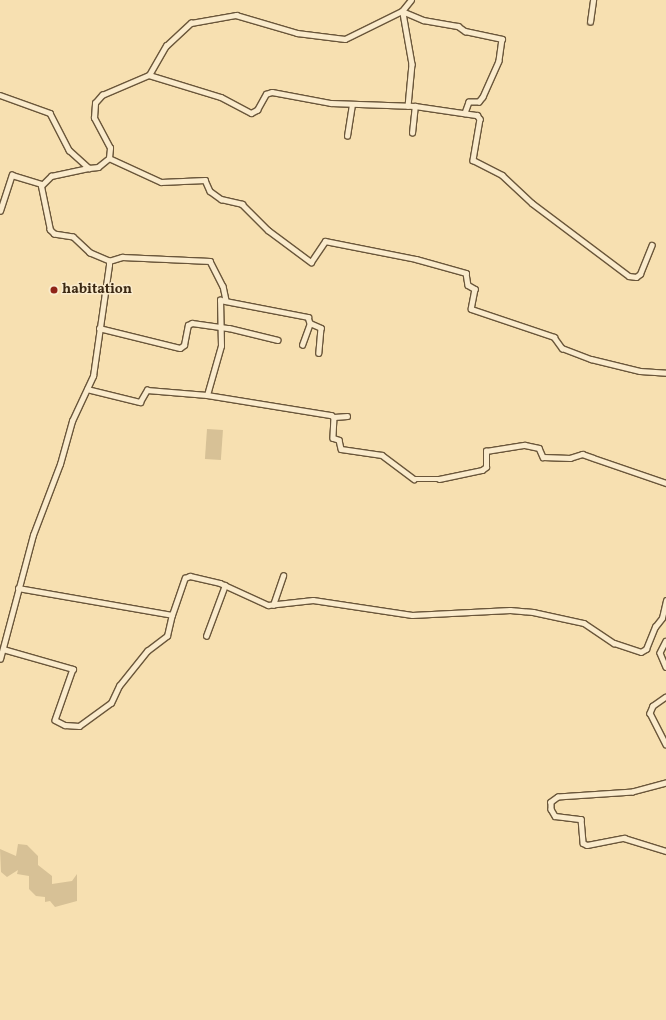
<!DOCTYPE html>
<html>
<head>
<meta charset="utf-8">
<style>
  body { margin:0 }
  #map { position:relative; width:666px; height:1020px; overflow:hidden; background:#f7e0b1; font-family:Vollkorn,serif }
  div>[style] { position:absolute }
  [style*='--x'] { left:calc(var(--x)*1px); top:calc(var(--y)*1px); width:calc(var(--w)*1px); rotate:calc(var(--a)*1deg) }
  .green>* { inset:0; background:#d7c196; transform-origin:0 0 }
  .roads { filter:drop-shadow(1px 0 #6a563a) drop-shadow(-1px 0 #6a563a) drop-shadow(0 1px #6a563a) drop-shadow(0 -1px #6a563a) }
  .minor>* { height:4.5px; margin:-2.25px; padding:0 2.25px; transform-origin:2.25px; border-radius:2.25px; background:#faebcc }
  .dots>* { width:11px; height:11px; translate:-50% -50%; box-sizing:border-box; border:2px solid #faebcc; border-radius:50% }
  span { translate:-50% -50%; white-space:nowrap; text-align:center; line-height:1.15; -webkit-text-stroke:3px #faebcc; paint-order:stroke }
  .poi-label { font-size:14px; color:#3b2812; font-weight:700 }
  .left { translate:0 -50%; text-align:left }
</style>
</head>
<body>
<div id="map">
  <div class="green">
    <i style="left:207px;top:429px;width:16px;height:30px;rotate:4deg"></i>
    <i style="clip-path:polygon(18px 844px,27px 845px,38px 856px,38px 865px,52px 876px,52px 884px,72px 881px,77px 874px,77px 901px,55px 907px,50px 901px,45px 902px,45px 897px,36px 896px,29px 889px,29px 876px,17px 874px,18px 870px,7px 877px,1px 872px,0 849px,16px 856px)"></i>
  </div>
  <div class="roads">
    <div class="minor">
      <i style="--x:402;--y:11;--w:23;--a:23"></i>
      <i style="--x:423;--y:20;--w:36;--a:10"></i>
      <i style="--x:458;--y:26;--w:9;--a:36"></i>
      <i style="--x:465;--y:31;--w:38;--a:12"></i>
      <i style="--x:502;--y:39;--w:22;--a:98"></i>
      <i style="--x:499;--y:61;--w:39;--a:114"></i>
      <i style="--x:483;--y:97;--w:6;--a:129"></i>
      <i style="--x:479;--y:102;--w:10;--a:180"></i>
      <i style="--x:469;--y:102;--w:12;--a:110"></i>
      <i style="--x:403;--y:13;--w:52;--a:80"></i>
      <i style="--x:412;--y:64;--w:42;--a:95.4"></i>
      <i style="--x:590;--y:22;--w:22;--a:-82"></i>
      <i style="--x:149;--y:75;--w:75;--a:17"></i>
      <i style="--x:221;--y:97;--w:34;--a:28"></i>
      <i style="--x:251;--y:113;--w:7;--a:-27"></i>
      <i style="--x:257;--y:110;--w:18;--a:-61"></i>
      <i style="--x:266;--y:94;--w:6;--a:-18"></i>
      <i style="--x:272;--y:92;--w:60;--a:10.6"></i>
      <i style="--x:331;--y:103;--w:84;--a:2"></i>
      <i style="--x:415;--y:106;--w:63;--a:8.3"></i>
      <i style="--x:477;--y:115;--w:5;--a:53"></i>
      <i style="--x:480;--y:119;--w:42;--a:99.7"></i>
      <i style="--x:473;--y:160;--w:33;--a:27"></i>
      <i style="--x:502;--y:175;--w:41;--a:43"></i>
      <i style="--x:532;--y:203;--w:121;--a:37"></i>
      <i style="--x:629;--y:276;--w:7;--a:8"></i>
      <i style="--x:636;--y:277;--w:5;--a:-37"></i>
      <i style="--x:640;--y:274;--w:31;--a:-68"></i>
      <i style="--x:0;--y:95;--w:53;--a:19.8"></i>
      <i style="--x:50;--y:113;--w:42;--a:62.8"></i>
      <i style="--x:69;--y:150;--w:27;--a:42"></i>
      <i style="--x:89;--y:168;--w:9;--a:-6"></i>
      <i style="--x:98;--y:167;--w:14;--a:-39"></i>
      <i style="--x:109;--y:158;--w:10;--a:-84"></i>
      <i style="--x:110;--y:148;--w:34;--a:-118"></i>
      <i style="--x:94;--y:118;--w:15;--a:-86"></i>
      <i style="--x:95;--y:103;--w:11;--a:-49"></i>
      <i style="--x:102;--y:95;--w:51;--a:-23.1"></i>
      <i style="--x:149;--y:75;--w:34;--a:-60"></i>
      <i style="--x:166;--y:46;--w:34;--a:-43"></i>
      <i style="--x:191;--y:23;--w:46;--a:-10.1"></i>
      <i style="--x:236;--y:15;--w:64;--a:16.4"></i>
      <i style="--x:297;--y:33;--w:48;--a:7.1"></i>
      <i style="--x:345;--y:39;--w:64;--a:-26.2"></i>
      <i style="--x:402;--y:11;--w:14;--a:-51"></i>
      <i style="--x:412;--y:133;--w:27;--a:-84"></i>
      <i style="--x:347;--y:136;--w:32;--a:-81"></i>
      <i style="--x:109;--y:158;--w:57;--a:24.8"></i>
      <i style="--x:161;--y:182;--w:44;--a:-2.6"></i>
      <i style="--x:205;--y:180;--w:12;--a:66"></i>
      <i style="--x:210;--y:191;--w:14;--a:36"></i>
      <i style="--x:221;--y:199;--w:22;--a:13"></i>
      <i style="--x:242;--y:204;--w:37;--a:45"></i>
      <i style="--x:268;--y:230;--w:54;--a:36.7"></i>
      <i style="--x:311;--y:262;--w:25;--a:-56"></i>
      <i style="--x:325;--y:241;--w:93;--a:11.2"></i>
      <i style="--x:416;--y:259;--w:52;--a:15.6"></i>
      <i style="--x:466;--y:273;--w:12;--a:81"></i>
      <i style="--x:468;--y:285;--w:8;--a:30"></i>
      <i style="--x:475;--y:289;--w:20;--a:101"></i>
      <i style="--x:471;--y:309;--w:88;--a:18.6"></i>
      <i style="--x:554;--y:337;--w:14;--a:54"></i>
      <i style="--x:562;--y:348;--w:31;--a:21"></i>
      <i style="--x:591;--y:359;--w:50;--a:13.8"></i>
      <i style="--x:640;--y:371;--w:26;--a:4"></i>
      <i style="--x:0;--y:211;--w:38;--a:-72"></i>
      <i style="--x:12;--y:175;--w:31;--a:17"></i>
      <i style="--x:109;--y:261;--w:14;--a:-17"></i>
      <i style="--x:122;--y:257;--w:88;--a:2.6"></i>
      <i style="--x:210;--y:261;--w:28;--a:63"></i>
      <i style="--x:223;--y:286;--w:14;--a:78"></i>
      <i style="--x:99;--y:328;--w:83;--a:13.9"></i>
      <i style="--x:180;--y:348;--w:5;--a:-37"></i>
      <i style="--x:184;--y:345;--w:20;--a:-79"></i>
      <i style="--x:188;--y:325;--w:4;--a:-27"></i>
      <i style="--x:192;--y:323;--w:37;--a:8"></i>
      <i style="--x:229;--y:328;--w:50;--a:13.8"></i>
      <i style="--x:302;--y:345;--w:23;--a:-70"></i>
      <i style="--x:87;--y:389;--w:55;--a:13.8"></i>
      <i style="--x:140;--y:402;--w:14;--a:-60"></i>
      <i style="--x:147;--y:390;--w:60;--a:4.8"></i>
      <i style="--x:207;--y:395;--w:126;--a:9.2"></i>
      <i style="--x:331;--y:415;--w:4;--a:34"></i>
      <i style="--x:334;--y:417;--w:21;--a:93"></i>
      <i style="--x:333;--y:438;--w:6;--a:18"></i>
      <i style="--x:339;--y:440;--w:9;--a:77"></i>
      <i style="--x:341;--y:449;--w:41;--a:8.3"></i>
      <i style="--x:382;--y:455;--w:40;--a:37"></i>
      <i style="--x:414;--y:479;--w:25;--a:0"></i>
      <i style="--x:439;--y:479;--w:44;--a:-11.8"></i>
      <i style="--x:482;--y:470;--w:5;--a:-37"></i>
      <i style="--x:486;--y:467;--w:16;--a:-90"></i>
      <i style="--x:486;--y:451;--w:39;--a:-9"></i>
      <i style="--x:525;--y:445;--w:14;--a:12"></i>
      <i style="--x:539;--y:448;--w:10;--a:66"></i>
      <i style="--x:543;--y:457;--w:27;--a:2"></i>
      <i style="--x:570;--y:458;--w:13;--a:-18"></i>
      <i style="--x:582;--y:454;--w:89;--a:19"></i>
      <i style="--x:207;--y:395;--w:51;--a:-74.1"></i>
      <i style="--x:221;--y:346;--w:46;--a:-91.2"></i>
      <i style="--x:220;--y:300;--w:90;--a:10.9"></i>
      <i style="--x:308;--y:317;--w:6;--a:72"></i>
      <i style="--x:310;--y:323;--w:12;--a:24"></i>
      <i style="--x:321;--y:328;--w:25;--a:95"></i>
      <i style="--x:334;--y:417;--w:13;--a:-4"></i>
      <i style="--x:18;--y:588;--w:156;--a:9.9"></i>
      <i style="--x:172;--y:615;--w:39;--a:-71"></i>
      <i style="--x:185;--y:578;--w:5;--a:-22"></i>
      <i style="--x:190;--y:576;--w:31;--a:13"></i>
      <i style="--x:220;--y:583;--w:53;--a:24.6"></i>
      <i style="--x:268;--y:605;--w:45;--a:-6.3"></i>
      <i style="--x:313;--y:600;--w:100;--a:8.6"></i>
      <i style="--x:412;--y:615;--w:98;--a:-2.9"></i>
      <i style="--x:510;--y:610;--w:23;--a:5"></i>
      <i style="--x:533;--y:612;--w:52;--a:12.2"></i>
      <i style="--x:584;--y:623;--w:36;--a:34"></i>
      <i style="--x:614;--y:643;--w:28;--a:18"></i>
      <i style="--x:641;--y:652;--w:6;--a:-31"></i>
      <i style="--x:646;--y:649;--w:24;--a:-68"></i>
      <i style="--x:655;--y:627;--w:11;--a:-52"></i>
      <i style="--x:662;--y:618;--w:18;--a:-77"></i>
      <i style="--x:273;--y:605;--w:31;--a:-71"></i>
      <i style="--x:206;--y:636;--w:54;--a:-69.6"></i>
      <i style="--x:666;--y:641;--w:13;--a:117"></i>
      <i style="--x:660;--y:653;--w:15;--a:67"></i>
      <i style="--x:3;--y:649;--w:73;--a:15.9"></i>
      <i style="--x:73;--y:669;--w:54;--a:109.4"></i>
      <i style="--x:55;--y:720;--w:11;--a:27"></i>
      <i style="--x:65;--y:725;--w:14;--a:4"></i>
      <i style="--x:79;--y:726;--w:39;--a:-36"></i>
      <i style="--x:111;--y:703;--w:19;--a:-65"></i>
      <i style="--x:119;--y:686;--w:45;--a:-51.3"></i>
      <i style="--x:147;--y:651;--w:25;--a:-37"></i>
      <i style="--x:167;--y:636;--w:22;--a:-77"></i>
      <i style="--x:0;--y:659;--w:128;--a:-75.1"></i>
      <i style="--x:33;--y:535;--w:76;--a:-69.2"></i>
      <i style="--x:60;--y:464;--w:45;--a:-74.4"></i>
      <i style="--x:72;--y:421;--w:50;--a:-65"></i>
      <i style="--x:93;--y:376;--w:112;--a:-81.8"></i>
      <i style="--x:109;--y:265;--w:4;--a:-90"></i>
      <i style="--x:109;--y:261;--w:21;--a:-157"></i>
      <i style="--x:90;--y:253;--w:23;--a:-137"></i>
      <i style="--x:73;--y:237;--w:19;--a:-171"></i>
      <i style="--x:54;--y:234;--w:6;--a:-135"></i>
      <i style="--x:50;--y:230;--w:45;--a:-101.6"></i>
      <i style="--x:41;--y:186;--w:14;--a:-45"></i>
      <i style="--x:51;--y:176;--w:39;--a:-12"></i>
      <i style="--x:666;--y:697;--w:16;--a:145"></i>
      <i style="--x:653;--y:706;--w:8;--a:113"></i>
      <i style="--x:650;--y:713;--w:35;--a:63"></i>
      <i style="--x:666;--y:783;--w:34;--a:165"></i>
      <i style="--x:633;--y:792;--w:75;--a:176.2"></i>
      <i style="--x:558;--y:797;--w:9;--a:144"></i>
      <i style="--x:551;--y:802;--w:7;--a:90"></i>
      <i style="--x:551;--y:809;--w:8;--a:60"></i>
      <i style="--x:555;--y:816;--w:26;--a:7"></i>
      <i style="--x:581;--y:819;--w:24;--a:85"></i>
      <i style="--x:583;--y:843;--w:4;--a:27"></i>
      <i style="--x:587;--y:845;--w:38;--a:-11"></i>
      <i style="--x:624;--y:838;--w:44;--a:17.2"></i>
    </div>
  </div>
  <div class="dots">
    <i style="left:54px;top:290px;background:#8f2418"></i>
  </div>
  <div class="poi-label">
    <span class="left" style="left:62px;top:290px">habitation</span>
  </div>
</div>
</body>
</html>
